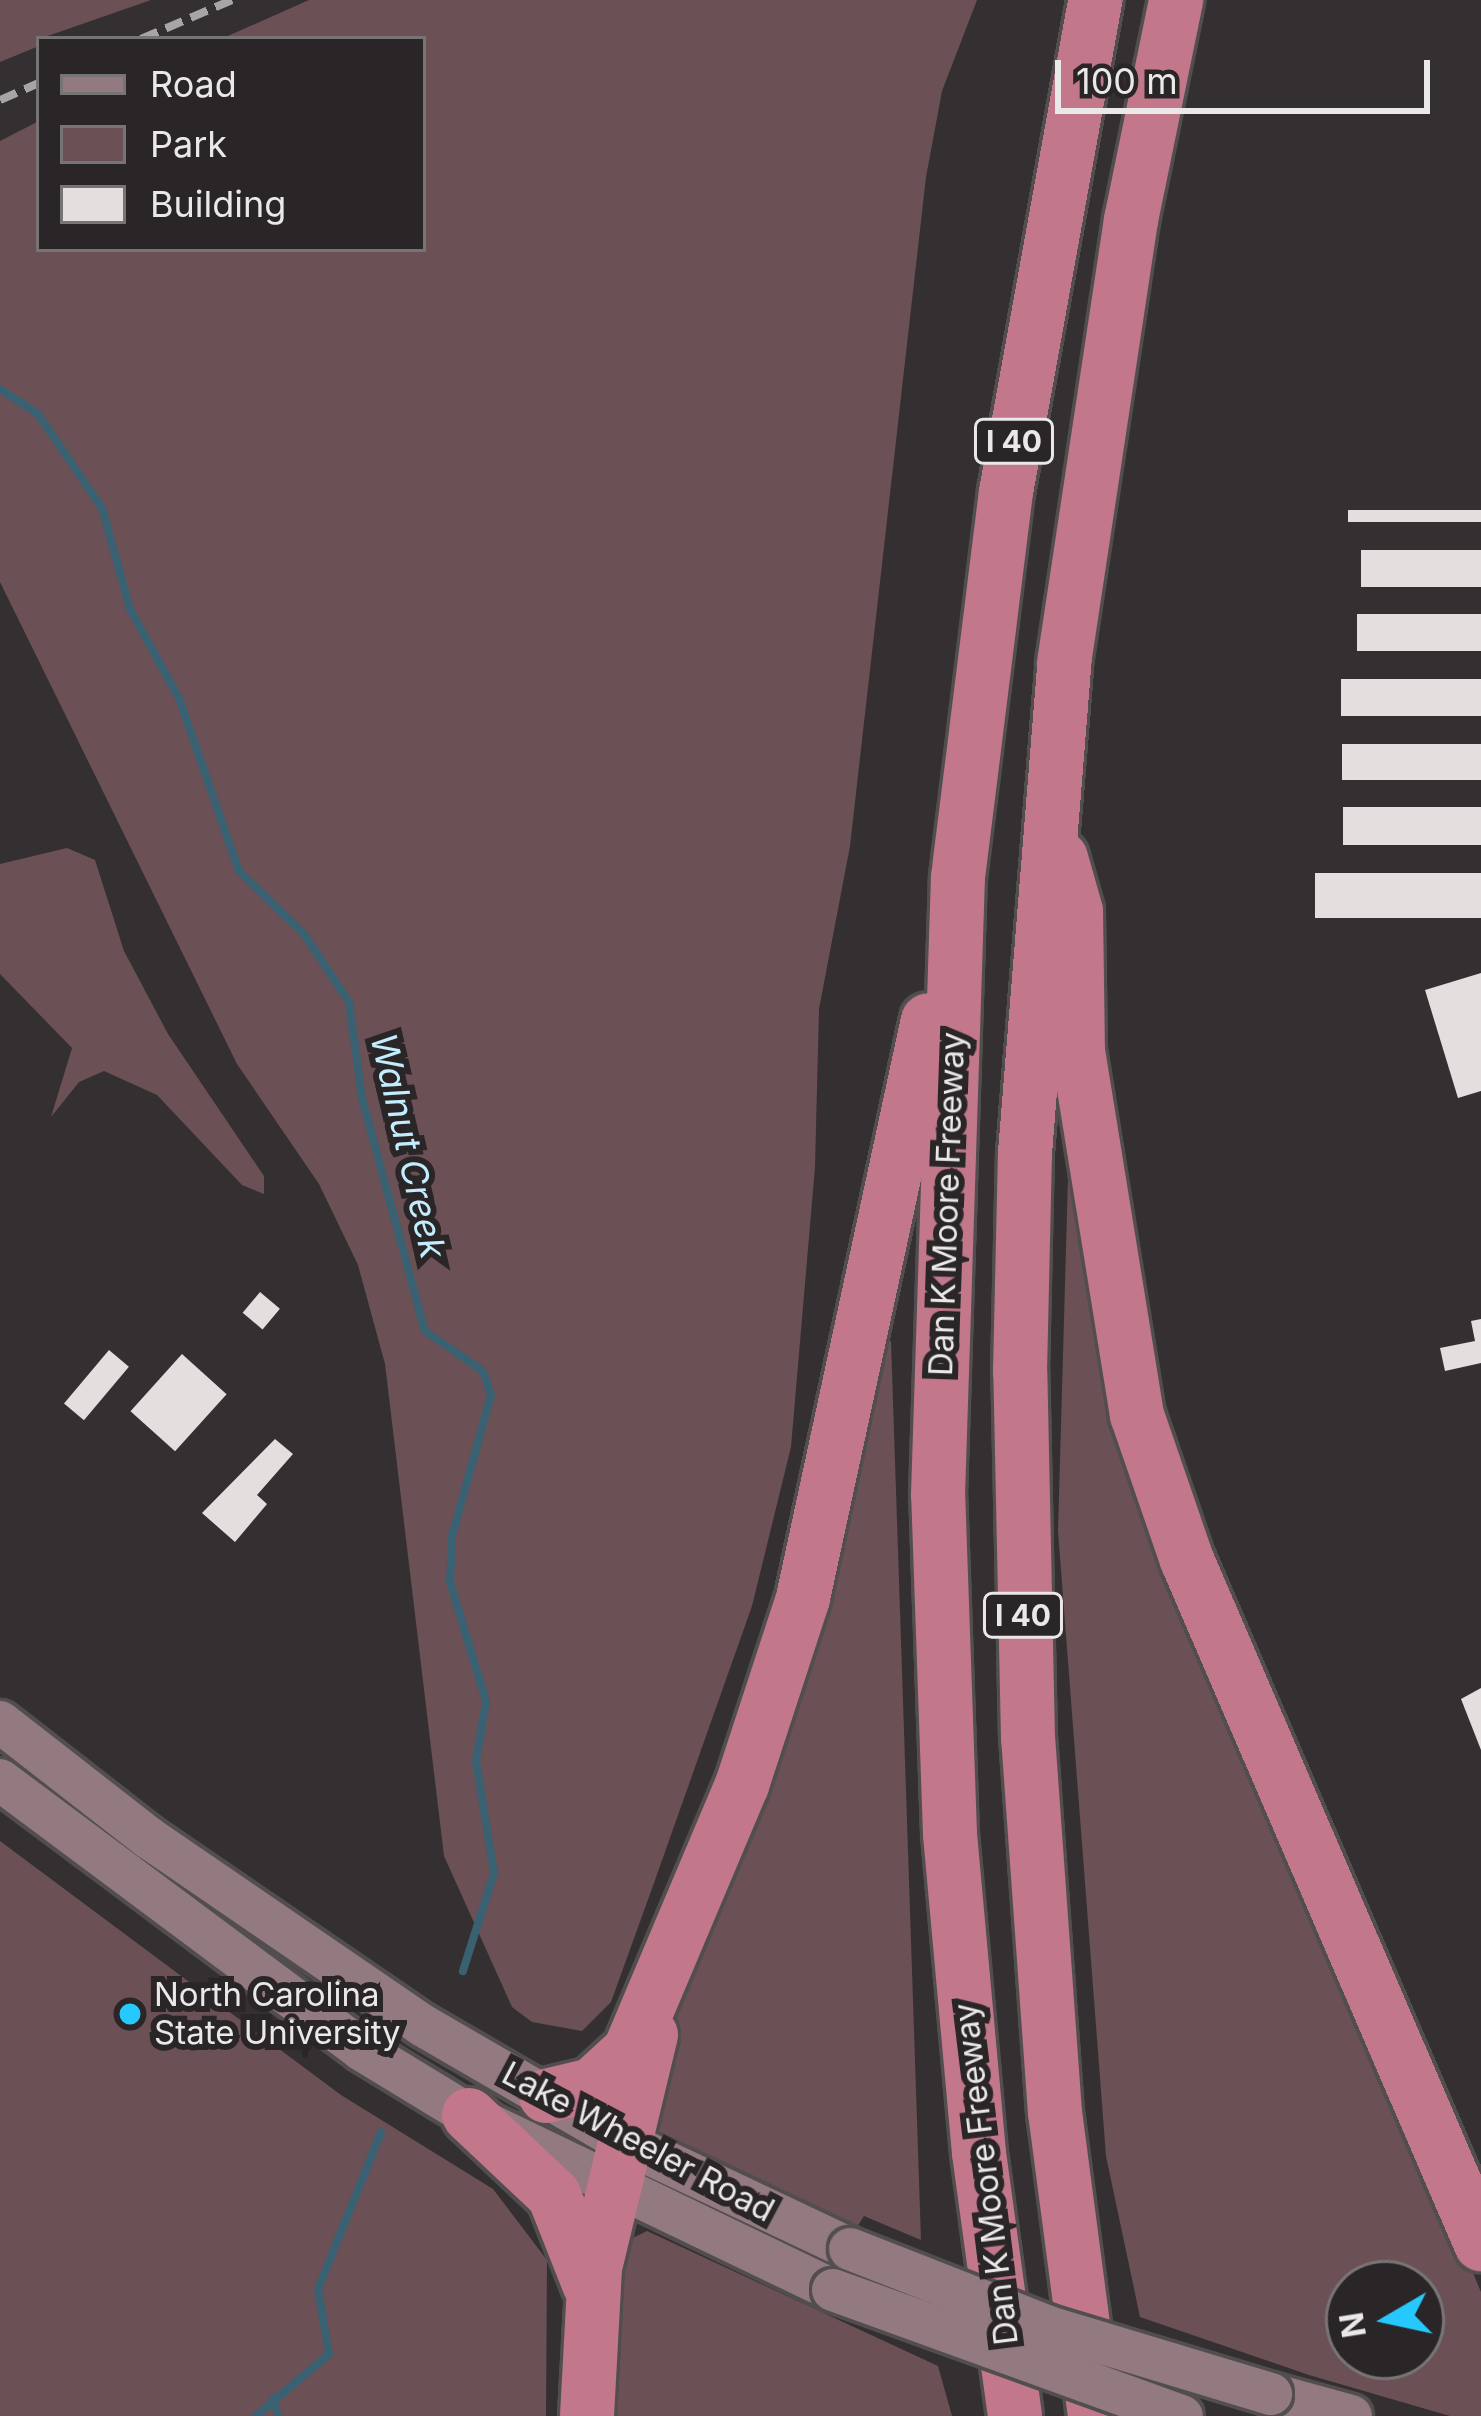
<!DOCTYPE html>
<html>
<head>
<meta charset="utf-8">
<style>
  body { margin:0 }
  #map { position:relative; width:1481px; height:2416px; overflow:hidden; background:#343031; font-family:Inter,sans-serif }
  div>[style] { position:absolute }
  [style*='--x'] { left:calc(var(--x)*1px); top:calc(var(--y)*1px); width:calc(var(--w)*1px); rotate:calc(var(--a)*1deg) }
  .green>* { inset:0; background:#6b5056 }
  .stream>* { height:8px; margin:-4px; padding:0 4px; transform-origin:4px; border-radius:4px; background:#3a6172 }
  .building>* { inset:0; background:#e4dedf; transform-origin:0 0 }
  .roads { filter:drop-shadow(3px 0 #524e4f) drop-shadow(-3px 0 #524e4f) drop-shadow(0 3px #524e4f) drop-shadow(0 -3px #524e4f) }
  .secondary>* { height:42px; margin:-21px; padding:0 21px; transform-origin:21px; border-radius:21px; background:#937980 }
  .motorway>* { height:54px; margin:-27px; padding:0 27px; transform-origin:27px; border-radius:27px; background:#c2788a }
  .rail>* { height:8px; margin-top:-4px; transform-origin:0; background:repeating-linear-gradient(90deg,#a8a5a6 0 18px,transparent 0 27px) }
  .bridges { filter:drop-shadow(3px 0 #524e4f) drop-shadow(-3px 0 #524e4f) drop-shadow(0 3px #524e4f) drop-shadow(0 -3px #524e4f) }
  .secondary-bridge>* { height:42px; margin:-21px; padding:0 21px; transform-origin:21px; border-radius:21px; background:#937980 }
  .dots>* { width:33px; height:33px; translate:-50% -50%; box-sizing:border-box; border:6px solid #2a2627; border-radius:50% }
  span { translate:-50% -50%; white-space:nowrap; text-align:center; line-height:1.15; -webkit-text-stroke:12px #2a2627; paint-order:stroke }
  .shield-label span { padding:3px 9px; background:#2a2627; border:3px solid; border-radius:9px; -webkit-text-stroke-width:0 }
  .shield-label { font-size:30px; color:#ebe8e9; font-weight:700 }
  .street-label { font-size:33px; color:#ebe8e9 }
  .poi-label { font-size:33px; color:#ebe8e9 }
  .left { translate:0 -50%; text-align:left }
  .water-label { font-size:36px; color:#c3ecfe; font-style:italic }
  .legend { position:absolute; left:36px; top:36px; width:390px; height:216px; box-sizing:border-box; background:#2a2627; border:3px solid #777475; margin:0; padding:15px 21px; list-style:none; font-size:36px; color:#ebe8e9 }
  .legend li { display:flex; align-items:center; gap:24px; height:60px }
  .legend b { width:60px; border:3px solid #777475 }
  .north { position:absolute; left:1325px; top:2260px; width:120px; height:120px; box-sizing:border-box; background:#2a2627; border:3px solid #777475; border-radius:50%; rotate:261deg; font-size:33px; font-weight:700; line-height:48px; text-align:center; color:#ebe8e9 }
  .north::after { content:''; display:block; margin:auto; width:42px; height:54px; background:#26c9fe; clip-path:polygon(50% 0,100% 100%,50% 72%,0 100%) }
  .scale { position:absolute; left:1055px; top:60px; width:375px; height:54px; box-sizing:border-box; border:6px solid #ebe8e9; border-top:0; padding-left:15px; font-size:36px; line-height:42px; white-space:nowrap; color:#ebe8e9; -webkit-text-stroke:9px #2a2627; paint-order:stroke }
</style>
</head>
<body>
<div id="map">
  <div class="green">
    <i style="clip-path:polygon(0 0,151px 0,39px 39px,39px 46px,0 62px)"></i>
    <i style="clip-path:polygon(309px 0,977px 0,942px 91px,926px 177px,850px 846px,819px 1009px,815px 1167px,791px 1447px,752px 1606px,654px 1883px,611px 2002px,582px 2031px,532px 2022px,512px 2007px,444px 1856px,385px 1364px,358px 1265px,319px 1184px,237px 1064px,0 582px,0 141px,39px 121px,39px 249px,423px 249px,423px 39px,221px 39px)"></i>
    <i style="clip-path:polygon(67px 848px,95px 860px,124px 951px,168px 1034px,264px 1176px,264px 1194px,242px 1185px,157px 1095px,104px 1071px,79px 1082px,51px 1117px,72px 1048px,0 974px,0 864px)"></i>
    <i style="clip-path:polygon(evenodd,1068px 1178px,1078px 1178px,1411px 2125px,1481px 2292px,1481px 2416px,1450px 2416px,1309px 2375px,1140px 2317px,1106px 2156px,1058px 1531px,1068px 1178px,1349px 2284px,1421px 2284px,1421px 2356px,1349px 2356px,1349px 2284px)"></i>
    <i style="clip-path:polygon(882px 1341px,891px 1341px,921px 2240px,864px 2216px,855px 2230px,651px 2132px,660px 2055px,741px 1853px)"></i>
    <i style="clip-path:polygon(0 1841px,341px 2095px,493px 2189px,547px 2260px,546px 2416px,0 2416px)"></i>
    <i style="clip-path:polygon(647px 2231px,938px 2366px,952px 2416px,600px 2416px,614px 2247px)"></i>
  </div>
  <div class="stream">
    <i style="--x:0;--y:389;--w:45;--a:33.3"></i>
    <i style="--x:38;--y:414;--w:114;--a:55.8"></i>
    <i style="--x:102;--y:508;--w:105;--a:74.5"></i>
    <i style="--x:130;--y:609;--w:102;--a:61.2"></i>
    <i style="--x:179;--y:698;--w:183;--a:70.9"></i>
    <i style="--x:239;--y:871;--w:91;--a:44.1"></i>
    <i style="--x:304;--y:934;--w:82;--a:56.5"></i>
    <i style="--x:349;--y:1002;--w:97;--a:82.3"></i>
    <i style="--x:362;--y:1098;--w:241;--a:74.9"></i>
    <i style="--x:425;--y:1331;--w:70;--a:34.6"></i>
    <i style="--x:483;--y:1371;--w:25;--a:72"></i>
    <i style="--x:491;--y:1395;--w:146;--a:105.5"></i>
    <i style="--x:452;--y:1536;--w:46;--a:92.5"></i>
    <i style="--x:450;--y:1582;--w:124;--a:73.2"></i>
    <i style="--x:486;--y:1701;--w:61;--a:99.5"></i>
    <i style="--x:476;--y:1761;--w:113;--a:80.9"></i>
    <i style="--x:494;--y:1873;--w:103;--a:107.6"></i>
    <i style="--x:273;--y:2398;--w:19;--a:74"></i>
    <i style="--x:256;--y:2416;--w:96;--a:-40.3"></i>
    <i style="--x:329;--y:2354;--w:66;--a:-99.6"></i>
    <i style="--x:318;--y:2289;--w:169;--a:-68.1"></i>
  </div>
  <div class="building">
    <i style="left:1481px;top:510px;width:12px;height:133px;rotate:90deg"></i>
    <i style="left:1481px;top:550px;width:37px;height:120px;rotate:90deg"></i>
    <i style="left:1481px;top:614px;width:37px;height:124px;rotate:90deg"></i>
    <i style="left:1481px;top:679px;width:37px;height:140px;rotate:90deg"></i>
    <i style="left:1481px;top:744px;width:36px;height:139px;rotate:90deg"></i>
    <i style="left:1481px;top:807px;width:38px;height:138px;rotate:90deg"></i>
    <i style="left:1481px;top:873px;width:45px;height:166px;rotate:90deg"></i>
    <i style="clip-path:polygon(1481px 973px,1481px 1091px,1458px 1098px,1425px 990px)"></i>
    <i style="left:260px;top:1292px;width:26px;height:27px;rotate:40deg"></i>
    <i style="clip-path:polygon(1481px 1319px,1481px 1363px,1445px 1371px,1440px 1348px,1475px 1341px,1471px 1321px)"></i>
    <i style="left:109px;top:1350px;width:26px;height:70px;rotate:40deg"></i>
    <i style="left:182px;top:1354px;width:60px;height:77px;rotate:42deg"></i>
    <i style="clip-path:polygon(275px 1439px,293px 1454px,257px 1495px,267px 1504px,235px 1542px,202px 1513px)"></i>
    <i style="clip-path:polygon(1481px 1688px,1481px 1750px,1461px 1699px)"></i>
  </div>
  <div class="roads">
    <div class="secondary">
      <i style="--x:0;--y:1722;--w:189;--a:37.9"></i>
      <i style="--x:149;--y:1838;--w:331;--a:34.4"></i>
      <i style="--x:422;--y:2025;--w:231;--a:30.1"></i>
      <i style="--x:622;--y:2141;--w:252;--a:25.3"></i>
      <i style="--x:0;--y:1780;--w:452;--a:36.7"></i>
      <i style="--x:362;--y:2050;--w:125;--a:31.3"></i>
      <i style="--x:469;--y:2115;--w:404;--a:25.7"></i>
      <i style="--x:1271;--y:2394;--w:83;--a:15.4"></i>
    </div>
    <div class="motorway">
      <i style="--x:1061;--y:858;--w:55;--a:74.2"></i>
      <i style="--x:1076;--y:911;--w:140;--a:89.2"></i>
      <i style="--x:1078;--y:1051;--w:369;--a:80.8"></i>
      <i style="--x:1137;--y:1415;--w:153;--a:71"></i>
      <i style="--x:1187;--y:1560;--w:745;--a:66.74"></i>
      <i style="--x:546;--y:2096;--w:47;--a:-13.4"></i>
      <i style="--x:592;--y:2085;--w:52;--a:-42.6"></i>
      <i style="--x:630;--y:2050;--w:288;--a:-67.1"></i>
      <i style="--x:742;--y:1785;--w:197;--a:-71.9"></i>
      <i style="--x:803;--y:1598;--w:591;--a:-77.8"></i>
      <i style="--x:469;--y:2115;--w:117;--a:43.3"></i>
      <i style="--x:554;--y:2195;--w:96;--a:68.5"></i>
      <i style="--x:587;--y:2416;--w:148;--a:-86.9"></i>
      <i style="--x:595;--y:2268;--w:240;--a:-76.5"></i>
      <i style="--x:1015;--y:2416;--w:265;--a:-97.8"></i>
      <i style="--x:979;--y:2153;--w:320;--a:-95.2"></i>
      <i style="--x:950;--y:1834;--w:339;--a:-92"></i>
      <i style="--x:938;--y:1495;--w:618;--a:-88.15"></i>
      <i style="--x:958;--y:877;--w:388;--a:-82.9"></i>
      <i style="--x:1006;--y:492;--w:500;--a:-79.7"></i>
      <i style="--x:1095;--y:2416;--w:306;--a:-97.5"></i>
      <i style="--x:1055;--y:2113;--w:375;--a:-94.1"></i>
      <i style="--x:1028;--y:1739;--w:367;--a:-91.2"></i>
      <i style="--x:1020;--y:1372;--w:219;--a:-88.7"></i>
      <i style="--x:1025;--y:1153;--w:492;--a:-85.4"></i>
      <i style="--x:1064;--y:663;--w:448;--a:-81.4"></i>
      <i style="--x:1131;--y:220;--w:225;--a:-78.4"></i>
    </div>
  </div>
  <div class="rail">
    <i style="--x:141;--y:39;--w:99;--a:-23.2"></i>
    <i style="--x:0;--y:100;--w:43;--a:-23.6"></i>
  </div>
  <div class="bridges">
    <div class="secondary-bridge">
      <i style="--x:850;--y:2249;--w:214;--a:21.4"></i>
      <i style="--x:1049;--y:2327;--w:232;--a:16.8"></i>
      <i style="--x:833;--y:2290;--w:371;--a:19.9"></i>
    </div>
  </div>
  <div class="dots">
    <i style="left:130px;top:2014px;background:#26c9fe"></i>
  </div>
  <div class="shield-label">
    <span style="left:1014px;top:441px">I 40</span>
    <span style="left:1023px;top:1615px">I 40</span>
  </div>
  <div class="street-label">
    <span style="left:947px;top:1204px;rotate:-88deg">Dan K Moore Freeway</span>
    <span style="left:638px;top:2142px;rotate:28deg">Lake Wheeler Road</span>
    <span style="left:986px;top:2174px;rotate:-97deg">Dan K Moore Freeway</span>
  </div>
  <div class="poi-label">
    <span class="left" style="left:154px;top:2014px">North Carolina<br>State University</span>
  </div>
  <div class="water-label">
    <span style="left:408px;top:1146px;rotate:77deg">Walnut Creek</span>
  </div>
  <ul class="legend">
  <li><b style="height:15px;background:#937980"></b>Road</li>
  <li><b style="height:33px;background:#6b5056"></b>Park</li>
  <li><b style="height:33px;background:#e4dedf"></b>Building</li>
  </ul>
  <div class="north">N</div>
  <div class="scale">100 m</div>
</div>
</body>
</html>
